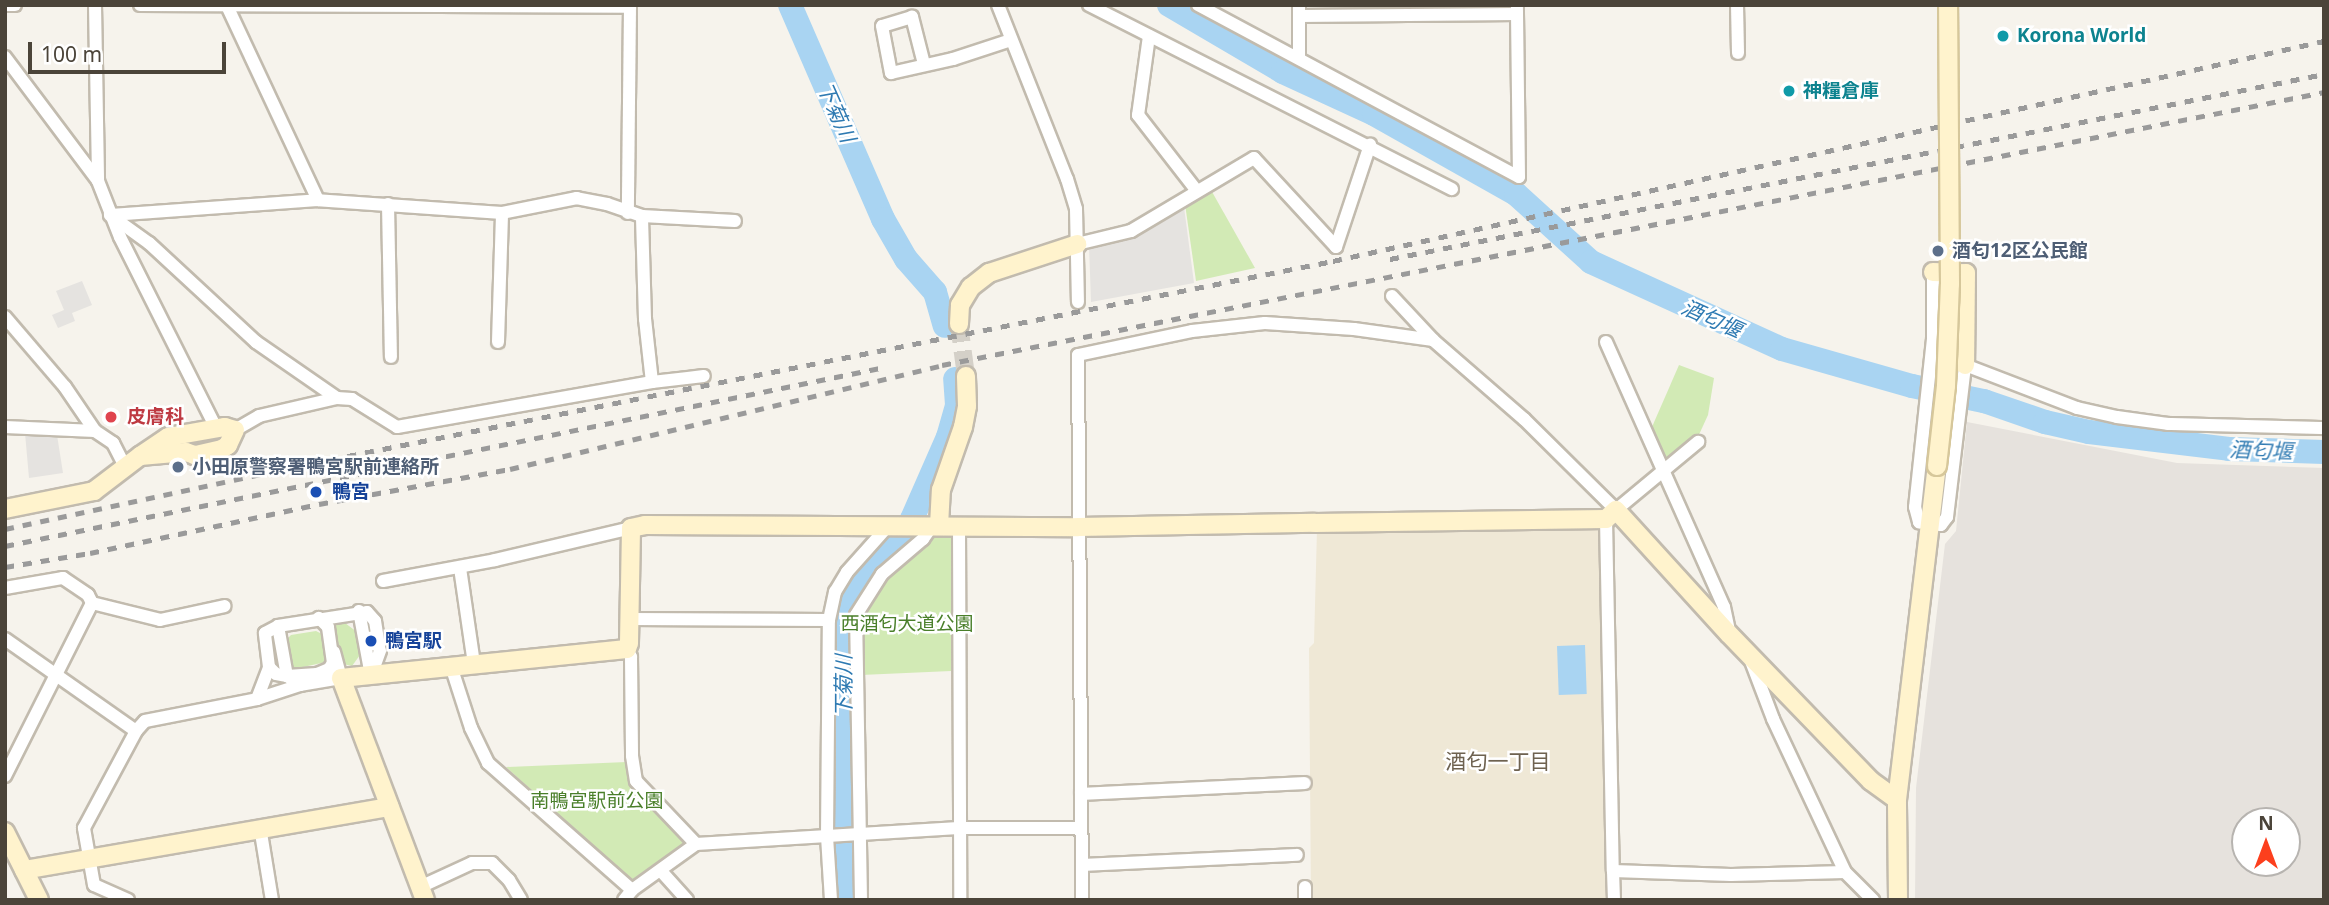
<!DOCTYPE html>
<html>
<head>
<meta charset="utf-8">
<style>
  body { margin:0 }
  #map { position:relative; width:2329px; height:905px; overflow:hidden; background:#f6f3ec; font-family:"Noto Sans","Noto Sans JP",sans-serif }
  div>[style] { position:absolute }
  [style*='--x'] { left:calc(var(--x)*1px); top:calc(var(--y)*1px); width:calc(var(--w)*1px); rotate:calc(var(--a)*1deg) }
  .industrial>* { inset:0; background:#e6e2dd }
  .education>* { inset:0; background:#efe8d6 }
  .green>* { inset:0; background:#d2eab5 }
  .parking>* { inset:0; background:#e5e3e0 }
  .water>* { inset:0; background:#a9d4f2; transform-origin:0 0 }
  .river>* { height:24px; margin:-12px; padding:0 12px; transform-origin:12px; border-radius:12px; background:#a9d4f2 }
  .secondary-tunnel>* { height:18px; margin-top:-9px; transform-origin:0; background:repeating-linear-gradient(90deg,#d4d0c8 0 18px,transparent 0 27px) }
  .roads { filter:drop-shadow(2px 0 #c2bbae) drop-shadow(-2px 0 #c2bbae) drop-shadow(0 2px #c2bbae) drop-shadow(0 -2px #c2bbae) }
  .street>* { height:12px; margin:-6px; padding:0 6px; transform-origin:6px; border-radius:6px; background:#fff }
  .secondary>* { height:18px; margin:-9px; padding:0 9px; transform-origin:9px; border-radius:9px; background:#fff3cd }
  .rail>* { height:4.5px; margin-top:-2.25px; transform-origin:0; background:repeating-linear-gradient(90deg,#9a9a9a 0 9px,transparent 0 18px) }
  .bridges { filter:drop-shadow(2px 0 #d6c79b) drop-shadow(-2px 0 #d6c79b) drop-shadow(0 2px #d6c79b) drop-shadow(0 -2px #d6c79b) }
  .secondary-bridge>* { height:18px; margin:-9px; padding:0 9px; transform-origin:9px; border-radius:9px; background:#fff3cd }
  .dots>* { width:19px; height:19px; translate:-50% -50%; box-sizing:border-box; border:4px solid #fff; border-radius:50% }
  span { translate:-50% -50%; white-space:nowrap; text-align:center; line-height:1.15; -webkit-text-stroke:5px #fff; paint-order:stroke }
  .culture-label { font-size:19px; color:#0d838f; font-weight:700 }
  .left { translate:0 -50%; text-align:left }
  .service-label { font-size:19px; color:#4e5e75; font-weight:700 }
  .health-label { font-size:19px; color:#be3a42; font-weight:700 }
  .transit-label { font-size:19px; color:#164399; font-weight:700 }
  .park-label { font-size:19px; color:#4a7f2a }
  .water-label { font-size:21px; color:#2e7ab2; font-style:italic }
  .neighbourhood-label { font-size:21px; color:#6e6250 }
  .frame { position:absolute; inset:0; border:7px solid #4b4439; pointer-events:none }
  .north { position:absolute; left:2231px; top:807px; width:70px; height:70px; box-sizing:border-box; background:#fff; border:2px solid #b7b4b0; border-radius:50%; rotate:0deg; font-size:19px; font-weight:700; line-height:28px; text-align:center; color:#4b4439 }
  .north::after { content:''; display:block; margin:auto; width:24px; height:32px; background:#fc3f1d; clip-path:polygon(50% 0,100% 100%,50% 72%,0 100%) }
  .scale { position:absolute; left:28px; top:42px; width:198px; height:32px; box-sizing:border-box; border:4px solid #4b4439; border-top:0; padding-left:9px; font-size:21px; line-height:24px; white-space:nowrap; color:#4b4439; -webkit-text-stroke:5px #fff; paint-order:stroke }
</style>
</head>
<body>
<div id="map">
  <div class="industrial">
    <i style="clip-path:polygon(evenodd,1967px 422px,2177px 463px,2324px 468px,2324px 900px,1915px 900px,1916px 788px,1945px 544px,1956px 531px,1967px 422px,2245px 821px,2287px 821px,2287px 863px,2245px 863px,2245px 821px)"></i>
  </div>
  <div class="education">
    <i style="clip-path:polygon(1597px 527px,1601px 529px,1616px 900px,1311px 900px,1309px 648px,1314px 643px,1317px 529px)"></i>
  </div>
  <div class="green">
    <i style="clip-path:polygon(1211px 190px,1255px 268px,1196px 281px,1185px 204px)"></i>
    <i style="clip-path:polygon(1679px 365px,1714px 378px,1708px 415px,1697px 439px,1657px 470px,1645px 443px)"></i>
    <i style="clip-path:polygon(938px 531px,952px 532px,951px 671px,861px 675px,861px 623px,872px 594px)"></i>
    <i style="clip-path:polygon(345px 623px,357px 632px,360px 646px,360px 655px,352px 666px,343px 664px,335px 629px,336px 625px)"></i>
    <i style="clip-path:polygon(316px 631px,324px 635px,326px 662px,294px 669px,290px 666px,286px 640px,291px 635px)"></i>
    <i style="clip-path:polygon(627px 762px,632px 786px,688px 844px,633px 883px,506px 767px)"></i>
  </div>
  <div class="parking">
    <i style="clip-path:polygon(1184px 207px,1194px 283px,1091px 302px,1089px 245px,1147px 230px)"></i>
    <i style="clip-path:polygon(82px 281px,92px 305px,72px 313px,75px 321px,58px 328px,52px 315px,64px 310px,56px 291px)"></i>
    <i style="clip-path:polygon(25px 433px,57px 435px,63px 473px,29px 478px)"></i>
  </div>
  <div class="water">
    <i style="left:1585px;top:645px;width:49px;height:28px;rotate:88deg"></i>
  </div>
  <div class="river">
    <i style="--x:790;--y:5;--w:233;--a:66.5"></i>
    <i style="--x:883;--y:219;--w:46;--a:60.1"></i>
    <i style="--x:906;--y:259;--w:44;--a:48.7"></i>
    <i style="--x:935;--y:292;--w:35;--a:74"></i>
    <i style="--x:1169;--y:5;--w:132;--a:30.4"></i>
    <i style="--x:1283;--y:72;--w:100;--a:24.8"></i>
    <i style="--x:1374;--y:114;--w:163;--a:29.4"></i>
    <i style="--x:1516;--y:194;--w:101;--a:42.2"></i>
    <i style="--x:1591;--y:262;--w:210;--a:24.5"></i>
    <i style="--x:1782;--y:349;--w:135;--a:15.9"></i>
    <i style="--x:1912;--y:386;--w:74;--a:11.8"></i>
    <i style="--x:1984;--y:401;--w:65;--a:19"></i>
    <i style="--x:2045;--y:422;--w:45;--a:12.8"></i>
    <i style="--x:2089;--y:432;--w:141;--a:6.9"></i>
    <i style="--x:2229;--y:449;--w:95;--a:1.8"></i>
    <i style="--x:844;--y:900;--w:280;--a:-90.2"></i>
    <i style="--x:843;--y:620;--w:25;--a:-74"></i>
    <i style="--x:850;--y:596;--w:19;--a:-62"></i>
    <i style="--x:859;--y:579;--w:59;--a:-43.6"></i>
    <i style="--x:902;--y:538;--w:21;--a:-62"></i>
    <i style="--x:912;--y:519;--w:90;--a:-66.3"></i>
    <i style="--x:948;--y:437;--w:33;--a:-74"></i>
    <i style="--x:957;--y:405;--w:26;--a:-94"></i>
  </div>
  <div class="secondary-tunnel">
    <i style="--x:959;--y:324;--w:52;--a:82.3"></i>
  </div>
  <div class="roads">
    <div class="street">
      <i style="--x:5;--y:5;--w:10;--a:0"></i>
      <i style="--x:95;--y:5;--w:176;--a:89"></i>
      <i style="--x:140;--y:5;--w:490;--a:0.2"></i>
      <i style="--x:630;--y:7;--w:206;--a:90.6"></i>
      <i style="--x:998;--y:5;--w:187;--a:68.4"></i>
      <i style="--x:1067;--y:179;--w:31;--a:73"></i>
      <i style="--x:1076;--y:209;--w:93;--a:88.8"></i>
      <i style="--x:1089;--y:5;--w:407;--a:26.9"></i>
      <i style="--x:1198;--y:5;--w:364;--a:28.2"></i>
      <i style="--x:1519;--y:177;--w:172;--a:-90.7"></i>
      <i style="--x:1737;--y:5;--w:48;--a:88.8"></i>
      <i style="--x:1299;--y:16;--w:218;--a:-0.5"></i>
      <i style="--x:1149;--y:36;--w:80;--a:97.9"></i>
      <i style="--x:1138;--y:115;--w:96;--a:52.2"></i>
      <i style="--x:5;--y:57;--w:155;--a:53.1"></i>
      <i style="--x:98;--y:181;--w:60;--a:68.6"></i>
      <i style="--x:120;--y:237;--w:214;--a:63.3"></i>
      <i style="--x:1299;--y:57;--w:52;--a:-90"></i>
      <i style="--x:924;--y:64;--w:49;--a:-104.3"></i>
      <i style="--x:912;--y:17;--w:31;--a:163"></i>
      <i style="--x:882;--y:26;--w:48;--a:79.2"></i>
      <i style="--x:891;--y:73;--w:64;--a:-12.7"></i>
      <i style="--x:953;--y:59;--w:61;--a:-18.1"></i>
      <i style="--x:388;--y:204;--w:153;--a:88.9"></i>
      <i style="--x:110;--y:215;--w:48;--a:35.7"></i>
      <i style="--x:149;--y:243;--w:146;--a:42.8"></i>
      <i style="--x:256;--y:342;--w:98;--a:34.7"></i>
      <i style="--x:337;--y:398;--w:15;--a:4"></i>
      <i style="--x:352;--y:399;--w:53;--a:31.9"></i>
      <i style="--x:397;--y:427;--w:259;--a:-10"></i>
      <i style="--x:652;--y:382;--w:63;--a:-96.3"></i>
      <i style="--x:645;--y:319;--w:103;--a:-91.7"></i>
      <i style="--x:642;--y:216;--w:37;--a:-161"></i>
      <i style="--x:607;--y:204;--w:31;--a:-169"></i>
      <i style="--x:577;--y:198;--w:76;--a:168.7"></i>
      <i style="--x:502;--y:213;--w:184;--a:-176"></i>
      <i style="--x:318;--y:200;--w:214;--a:-115.1"></i>
      <i style="--x:110;--y:215;--w:209;--a:-4.1"></i>
      <i style="--x:642;--y:216;--w:93;--a:3.1"></i>
      <i style="--x:1077;--y:244;--w:56;--a:-13.5"></i>
      <i style="--x:1131;--y:231;--w:143;--a:-30.7"></i>
      <i style="--x:1254;--y:158;--w:121;--a:47.3"></i>
      <i style="--x:1336;--y:247;--w:108;--a:-71.6"></i>
      <i style="--x:1933;--y:272;--w:67;--a:90"></i>
      <i style="--x:1933;--y:339;--w:169;--a:96.1"></i>
      <i style="--x:1915;--y:507;--w:16;--a:75"></i>
      <i style="--x:1919;--y:522;--w:22;--a:8"></i>
      <i style="--x:1941;--y:525;--w:10;--a:-53"></i>
      <i style="--x:1947;--y:517;--w:153;--a:-83.2"></i>
      <i style="--x:1965;--y:365;--w:120;--a:21"></i>
      <i style="--x:2077;--y:408;--w:41;--a:12.7"></i>
      <i style="--x:2117;--y:417;--w:51;--a:7.8"></i>
      <i style="--x:2168;--y:424;--w:156;--a:1.5"></i>
      <i style="--x:1392;--y:296;--w:60;--a:47"></i>
      <i style="--x:1433;--y:340;--w:121;--a:41"></i>
      <i style="--x:1524;--y:419;--w:129;--a:44.7"></i>
      <i style="--x:1616;--y:510;--w:107;--a:-39.7"></i>
      <i style="--x:5;--y:317;--w:92;--a:49.4"></i>
      <i style="--x:65;--y:387;--w:53;--a:55.7"></i>
      <i style="--x:95;--y:431;--w:22;--a:34"></i>
      <i style="--x:113;--y:443;--w:25;--a:63"></i>
      <i style="--x:498;--y:342;--w:129;--a:-88.2"></i>
      <i style="--x:1606;--y:342;--w:290;--a:66"></i>
      <i style="--x:1724;--y:607;--w:25;--a:78"></i>
      <i style="--x:652;--y:382;--w:52;--a:-6.6"></i>
      <i style="--x:5;--y:427;--w:90;--a:2.5"></i>
      <i style="--x:235;--y:430;--w:28;--a:-30"></i>
      <i style="--x:259;--y:416;--w:80;--a:-13"></i>
      <i style="--x:1606;--y:519;--w:352;--a:88.9"></i>
      <i style="--x:959;--y:526;--w:374;--a:89.8"></i>
      <i style="--x:460;--y:568;--w:97;--a:81.7"></i>
      <i style="--x:383;--y:581;--w:114;--a:-10.6"></i>
      <i style="--x:495;--y:560;--w:140;--a:-13.2"></i>
      <i style="--x:5;--y:588;--w:59;--a:-9.8"></i>
      <i style="--x:63;--y:578;--w:30;--a:34"></i>
      <i style="--x:88;--y:595;--w:9;--a:63"></i>
      <i style="--x:92;--y:603;--w:70;--a:14"></i>
      <i style="--x:160;--y:620;--w:66;--a:-12.2"></i>
      <i style="--x:359;--y:611;--w:66;--a:79.5"></i>
      <i style="--x:630;--y:619;--w:199;--a:0.3"></i>
      <i style="--x:278;--y:626;--w:51;--a:79.8"></i>
      <i style="--x:287;--y:676;--w:30;--a:-4"></i>
      <i style="--x:317;--y:674;--w:13;--a:-23"></i>
      <i style="--x:329;--y:669;--w:7;--a:-56"></i>
      <i style="--x:333;--y:663;--w:36;--a:-98"></i>
      <i style="--x:328;--y:627;--w:13;--a:-135"></i>
      <i style="--x:5;--y:639;--w:160;--a:35.1"></i>
      <i style="--x:627;--y:649;--w:9;--a:63"></i>
      <i style="--x:631;--y:657;--w:99;--a:89.4"></i>
      <i style="--x:632;--y:756;--w:25;--a:81"></i>
      <i style="--x:636;--y:781;--w:87;--a:46.4"></i>
      <i style="--x:334;--y:652;--w:27;--a:75"></i>
      <i style="--x:341;--y:678;--w:42;--a:170.3"></i>
      <i style="--x:300;--y:685;--w:16;--a:-145"></i>
      <i style="--x:287;--y:676;--w:11;--a:-170"></i>
      <i style="--x:276;--y:674;--w:10;--a:-135"></i>
      <i style="--x:269;--y:667;--w:34;--a:-97"></i>
      <i style="--x:265;--y:633;--w:15;--a:-28"></i>
      <i style="--x:278;--y:626;--w:90;--a:-8.9"></i>
      <i style="--x:367;--y:612;--w:12;--a:48"></i>
      <i style="--x:375;--y:621;--w:30;--a:81"></i>
      <i style="--x:380;--y:651;--w:27;--a:110"></i>
      <i style="--x:1751;--y:661;--w:62;--a:69.2"></i>
      <i style="--x:1773;--y:719;--w:169;--a:64.8"></i>
      <i style="--x:1845;--y:872;--w:40;--a:45"></i>
      <i style="--x:451;--y:666;--w:65;--a:72.1"></i>
      <i style="--x:471;--y:728;--w:39;--a:64"></i>
      <i style="--x:488;--y:763;--w:192;--a:41.4"></i>
      <i style="--x:257;--y:699;--w:34;--a:-69"></i>
      <i style="--x:5;--y:776;--w:194;--a:-63.3"></i>
      <i style="--x:1081;--y:794;--w:224;--a:-2.8"></i>
      <i style="--x:260;--y:827;--w:74;--a:80.7"></i>
      <i style="--x:1082;--y:865;--w:215;--a:-2.7"></i>
      <i style="--x:661;--y:871;--w:39;--a:48"></i>
      <i style="--x:420;--y:887;--w:57;--a:-24.8"></i>
      <i style="--x:472;--y:863;--w:20;--a:0"></i>
      <i style="--x:492;--y:863;--w:24;--a:45"></i>
      <i style="--x:509;--y:880;--w:23;--a:59"></i>
      <i style="--x:128;--y:900;--w:37;--a:-156"></i>
      <i style="--x:94;--y:885;--w:58;--a:-100"></i>
      <i style="--x:84;--y:828;--w:110;--a:-61.8"></i>
      <i style="--x:136;--y:731;--w:13;--a:-48"></i>
      <i style="--x:145;--y:721;--w:114;--a:-11.1"></i>
      <i style="--x:257;--y:699;--w:45;--a:-18"></i>
      <i style="--x:624;--y:900;--w:13;--a:-51"></i>
      <i style="--x:632;--y:890;--w:79;--a:-35.7"></i>
      <i style="--x:696;--y:844;--w:263;--a:-3.5"></i>
      <i style="--x:959;--y:828;--w:122;--a:0"></i>
      <i style="--x:831;--y:900;--w:64;--a:-93.6"></i>
      <i style="--x:827;--y:836;--w:216;--a:-89.5"></i>
      <i style="--x:829;--y:620;--w:29;--a:-78"></i>
      <i style="--x:835;--y:592;--w:23;--a:-59"></i>
      <i style="--x:847;--y:572;--w:63;--a:-48.2"></i>
      <i style="--x:861;--y:900;--w:285;--a:-91"></i>
      <i style="--x:856;--y:615;--w:49;--a:-57.6"></i>
      <i style="--x:882;--y:574;--w:54;--a:-40.5"></i>
      <i style="--x:923;--y:539;--w:16;--a:-55"></i>
      <i style="--x:1082;--y:900;--w:545;--a:-90.42"></i>
      <i style="--x:1078;--y:355;--w:116;--a:-11.9"></i>
      <i style="--x:1192;--y:331;--w:73;--a:-6.3"></i>
      <i style="--x:1265;--y:323;--w:89;--a:3.9"></i>
      <i style="--x:1354;--y:329;--w:80;--a:7.9"></i>
      <i style="--x:1305;--y:900;--w:13;--a:-90"></i>
      <i style="--x:1614;--y:900;--w:29;--a:-92"></i>
      <i style="--x:1613;--y:871;--w:118;--a:1.9"></i>
      <i style="--x:1731;--y:875;--w:114;--a:-1.5"></i>
    </div>
    <div class="secondary">
      <i style="--x:1933;--y:272;--w:33;--a:2"></i>
      <i style="--x:1966;--y:273;--w:92;--a:90.6"></i>
      <i style="--x:959;--y:324;--w:19;--a:-87"></i>
      <i style="--x:960;--y:305;--w:21;--a:-59"></i>
      <i style="--x:971;--y:287;--w:23;--a:-38"></i>
      <i style="--x:989;--y:273;--w:93;--a:-18.2"></i>
      <i style="--x:225;--y:427;--w:10;--a:17"></i>
      <i style="--x:235;--y:430;--w:17;--a:115"></i>
      <i style="--x:228;--y:445;--w:7;--a:146"></i>
      <i style="--x:222;--y:449;--w:28;--a:167"></i>
      <i style="--x:195;--y:455;--w:9;--a:-162"></i>
      <i style="--x:186;--y:452;--w:46;--a:175"></i>
      <i style="--x:140;--y:456;--w:34;--a:-34"></i>
      <i style="--x:168;--y:437;--w:58;--a:-10"></i>
      <i style="--x:5;--y:509;--w:91;--a:-11.4"></i>
      <i style="--x:94;--y:491;--w:58;--a:-37.3"></i>
      <i style="--x:939;--y:526;--w:36;--a:-87"></i>
      <i style="--x:941;--y:490;--w:67;--a:-70.8"></i>
      <i style="--x:963;--y:427;--w:21;--a:-79"></i>
      <i style="--x:967;--y:406;--w:30;--a:-92"></i>
      <i style="--x:5;--y:832;--w:76;--a:63.4"></i>
      <i style="--x:24;--y:870;--w:371;--a:-9.8"></i>
      <i style="--x:425;--y:900;--w:237;--a:-110.7"></i>
      <i style="--x:341;--y:678;--w:287;--a:-5.8"></i>
      <i style="--x:627;--y:649;--w:6;--a:-72"></i>
      <i style="--x:629;--y:643;--w:115;--a:-89"></i>
      <i style="--x:631;--y:528;--w:14;--a:-12"></i>
      <i style="--x:645;--y:525;--w:433;--a:0.3"></i>
      <i style="--x:1078;--y:527;--w:237;--a:-1"></i>
      <i style="--x:1315;--y:523;--w:291;--a:-0.8"></i>
      <i style="--x:1606;--y:519;--w:13;--a:-42"></i>
      <i style="--x:1616;--y:510;--w:168;--a:47.7"></i>
      <i style="--x:1729;--y:634;--w:204;--a:46"></i>
      <i style="--x:1871;--y:781;--w:32;--a:36"></i>
      <i style="--x:1898;--y:900;--w:100;--a:-90.6"></i>
      <i style="--x:1897;--y:800;--w:336;--a:-83.2"></i>
    </div>
  </div>
  <div class="rail">
    <i style="--x:1390;--y:259;--w:952;--a:-11.2"></i>
    <i style="--x:5;--y:529;--w:314;--a:-12.1"></i>
    <i style="--x:312;--y:463;--w:1041;--a:-11.19"></i>
    <i style="--x:1333;--y:261;--w:1015;--a:-12.52"></i>
    <i style="--x:5;--y:546;--w:893;--a:-11.5"></i>
    <i style="--x:5;--y:567;--w:86;--a:-9.4"></i>
    <i style="--x:90;--y:553;--w:234;--a:-12.1"></i>
    <i style="--x:319;--y:504;--w:194;--a:-10.4"></i>
    <i style="--x:510;--y:469;--w:444;--a:-13.5"></i>
    <i style="--x:942;--y:365;--w:1409;--a:-11.17"></i>
  </div>
  <div class="bridges">
    <div class="secondary-bridge">
      <i style="--x:1937;--y:466;--w:81;--a:-83.6"></i>
      <i style="--x:1946;--y:386;--w:102;--a:-87.8"></i>
      <i style="--x:1950;--y:284;--w:279;--a:-90.4"></i>
    </div>
  </div>
  <div class="dots">
    <i style="left:2003px;top:36px;background:#0f9aa8"></i>
    <i style="left:1789px;top:91px;background:#0f9aa8"></i>
    <i style="left:1938px;top:251px;background:#5c6f8a"></i>
    <i style="left:111px;top:417px;background:#e0444e"></i>
    <i style="left:178px;top:467px;background:#5c6f8a"></i>
    <i style="left:316px;top:492px;background:#1a4fb4"></i>
    <i style="left:371px;top:641px;background:#1a4fb4"></i>
  </div>
  <div class="culture-label">
    <span class="left" style="left:2017px;top:36px">Korona World</span>
    <span class="left" style="left:1803px;top:91px">神糧倉庫</span>
  </div>
  <div class="service-label">
    <span class="left" style="left:1952px;top:251px">酒匂12区公民館</span>
    <span class="left" style="left:192px;top:467px">小田原警察署鴨宮駅前連絡所</span>
  </div>
  <div class="health-label">
    <span class="left" style="left:127px;top:417px">皮膚科</span>
  </div>
  <div class="transit-label">
    <span class="left" style="left:332px;top:492px">鴨宮</span>
    <span class="left" style="left:385px;top:641px">鴨宮駅</span>
  </div>
  <div class="park-label">
    <span style="left:907px;top:624px">西酒匂大道公園</span>
    <span style="left:597px;top:801px">南鴨宮駅前公園</span>
  </div>
  <div class="water-label">
    <span style="left:837px;top:112px;rotate:66deg">下菊川</span>
    <span style="left:1712px;top:318px;rotate:24deg">酒匂堰</span>
    <span style="left:2261px;top:450px;rotate:2deg">酒匂堰</span>
    <span style="left:843px;top:686px;rotate:-90deg">下菊川</span>
  </div>
  <div class="neighbourhood-label">
    <span style="left:1498px;top:761px">酒匂一丁目</span>
  </div>
  <div class="frame"></div>
  <div class="north">N</div>
  <div class="scale">100 m</div>
</div>
</body>
</html>
